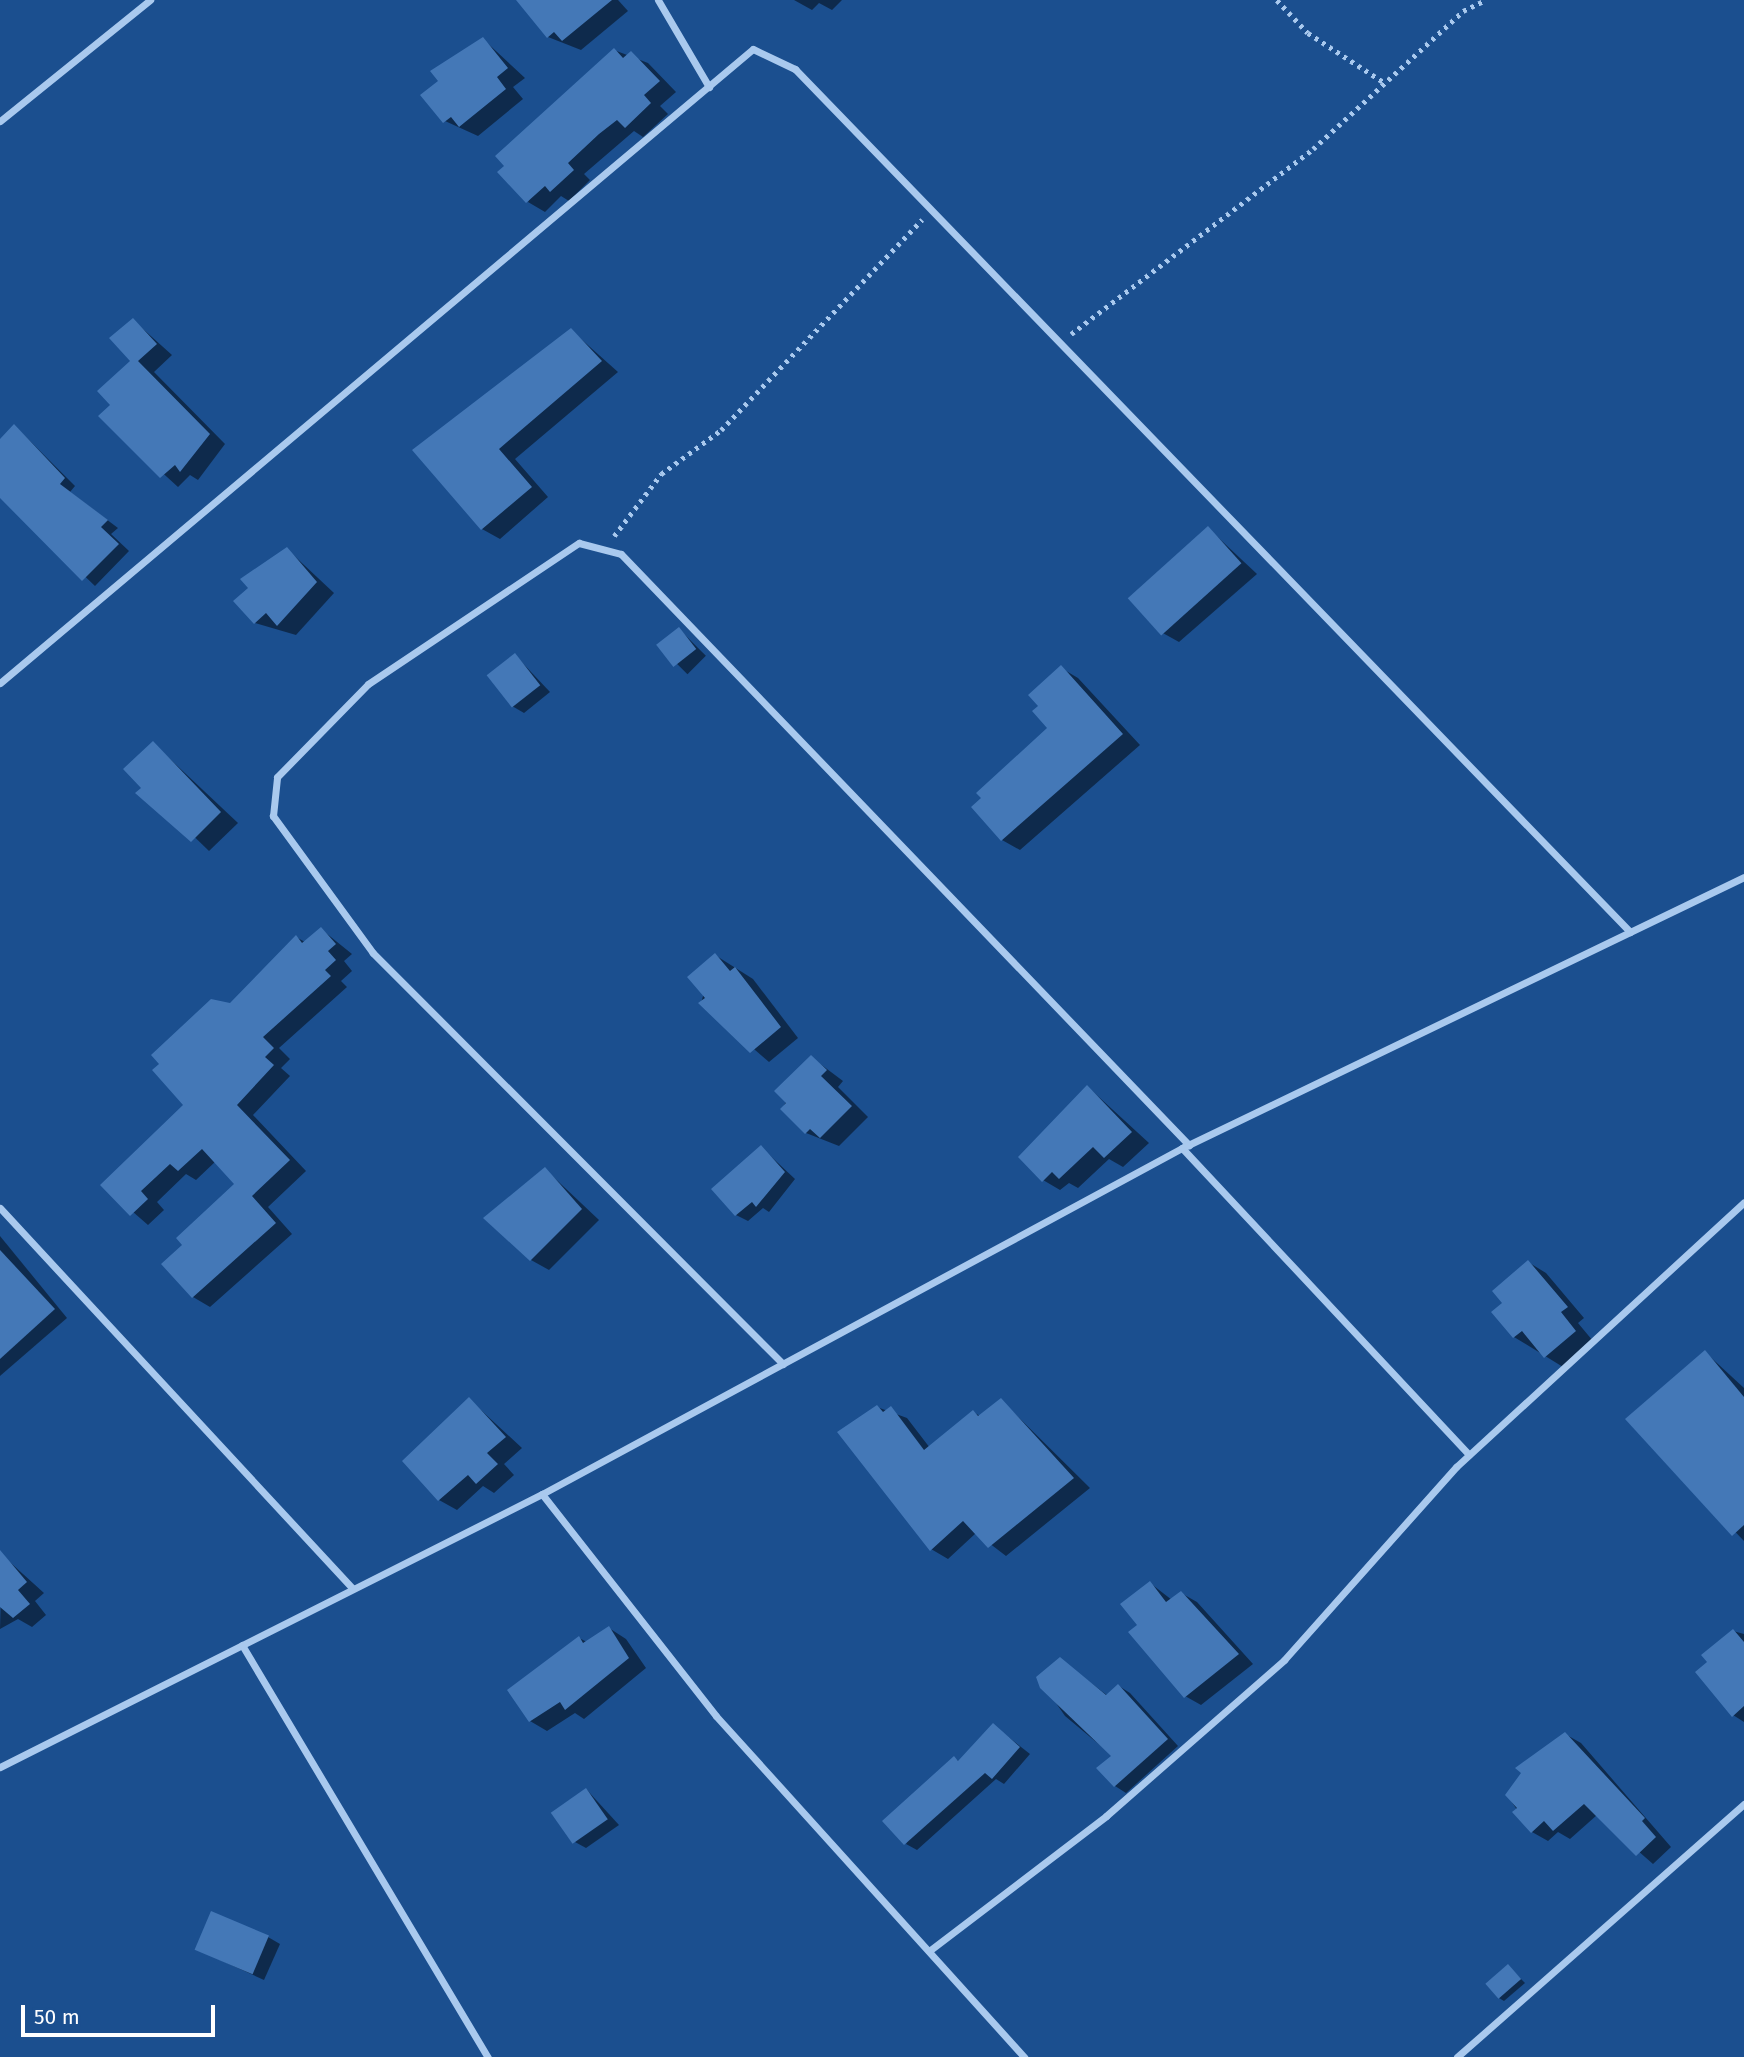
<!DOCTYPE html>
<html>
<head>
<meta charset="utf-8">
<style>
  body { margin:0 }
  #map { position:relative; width:1744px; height:2057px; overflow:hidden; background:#1b4f8f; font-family:"Fira Sans",sans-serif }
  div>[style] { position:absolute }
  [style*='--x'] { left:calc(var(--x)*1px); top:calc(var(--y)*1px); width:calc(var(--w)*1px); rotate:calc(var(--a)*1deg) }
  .shadow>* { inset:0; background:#0007; transform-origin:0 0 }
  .building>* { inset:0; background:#4478b7; transform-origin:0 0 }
  .path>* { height:4.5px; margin-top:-2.25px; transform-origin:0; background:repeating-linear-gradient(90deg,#a9c9ee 0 3.5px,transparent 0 8.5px) }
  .street>* { height:7px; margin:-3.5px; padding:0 3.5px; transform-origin:3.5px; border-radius:3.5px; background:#a9c9ee }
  span { translate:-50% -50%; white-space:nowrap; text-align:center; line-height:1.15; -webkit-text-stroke:6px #1b4f8f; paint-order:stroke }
  .scale { position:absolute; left:21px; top:2005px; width:194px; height:32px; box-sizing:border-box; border:4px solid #fff; border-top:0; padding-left:9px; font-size:21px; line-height:24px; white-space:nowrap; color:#fff; -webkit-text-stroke:5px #1b4f8f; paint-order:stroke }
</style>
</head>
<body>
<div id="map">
  <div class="shadow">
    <i style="clip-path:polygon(535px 0,618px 0,628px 11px,581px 50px,548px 37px)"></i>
    <i style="clip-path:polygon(794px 0,842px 0,832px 10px,819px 3px,812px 10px)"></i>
    <i style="clip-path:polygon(483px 39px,525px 78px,513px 87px,523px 99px,478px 136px,445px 121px,440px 81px)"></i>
    <i style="clip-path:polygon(614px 50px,648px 63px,676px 92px,660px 106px,668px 114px,643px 137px,634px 131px,584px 174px,590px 180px,569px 201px,561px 196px,545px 212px,528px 202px)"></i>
    <i style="clip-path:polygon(133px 320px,172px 355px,154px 372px,225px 444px,198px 480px,190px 475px,178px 487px,100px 416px,113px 405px,132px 361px)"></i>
    <i style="clip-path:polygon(571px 330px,618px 372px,515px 459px,548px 497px,500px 539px,482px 529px,415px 451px)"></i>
    <i style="clip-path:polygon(15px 426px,75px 486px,70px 492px,118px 528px,111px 534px,129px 551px,95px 586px,0 495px,0 441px)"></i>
    <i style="clip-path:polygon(1208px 528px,1257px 574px,1179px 642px,1161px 632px)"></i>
    <i style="clip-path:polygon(287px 549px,334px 593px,296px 635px,255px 623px)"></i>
    <i style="left:679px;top:629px;width:38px;height:26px;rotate:45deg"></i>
    <i style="clip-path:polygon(515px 655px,550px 692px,524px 713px,512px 706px)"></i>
    <i style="clip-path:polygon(1061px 668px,1078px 678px,1140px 745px,1020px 850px,1002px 840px,1050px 728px,1040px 706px)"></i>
    <i style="clip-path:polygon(153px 743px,238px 823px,209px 851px,144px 788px)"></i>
    <i style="clip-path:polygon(321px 929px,352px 954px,344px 961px,352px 971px,341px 981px,347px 987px,279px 1048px,290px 1059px,281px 1068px,290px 1076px,253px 1115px,306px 1171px,268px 1207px,292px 1234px,210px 1307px,193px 1297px,184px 1245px,237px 1184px,216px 1161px,196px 1180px,186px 1174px,157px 1202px,164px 1210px,148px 1225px,102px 1185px,186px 1105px,230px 1005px,296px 937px,305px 942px)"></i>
    <i style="clip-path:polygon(715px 955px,753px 979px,798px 1038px,769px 1062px,701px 1003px)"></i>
    <i style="clip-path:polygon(811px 1057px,843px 1081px,838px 1087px,868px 1117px,839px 1146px,806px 1133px,782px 1109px)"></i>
    <i style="clip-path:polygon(1088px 1087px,1149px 1143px,1123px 1167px,1109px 1159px,1078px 1188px,1069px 1183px,1060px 1190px,1043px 1180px)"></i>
    <i style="clip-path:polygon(761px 1147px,795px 1179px,769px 1212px,763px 1208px,748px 1221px,736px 1215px)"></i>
    <i style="clip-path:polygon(545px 1169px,599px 1220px,549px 1270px,531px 1260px)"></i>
    <i style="clip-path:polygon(0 1236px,67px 1318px,0 1376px)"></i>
    <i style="clip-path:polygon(1528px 1262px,1546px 1273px,1584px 1318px,1578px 1323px,1593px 1341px,1563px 1367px,1514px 1337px,1504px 1303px)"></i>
    <i style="clip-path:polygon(1705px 1352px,1744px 1388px,1744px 1541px,1627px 1419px)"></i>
    <i style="clip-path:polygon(469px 1399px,522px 1448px,504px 1464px,514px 1475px,494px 1493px,483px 1486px,457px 1510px,439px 1500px)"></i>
    <i style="clip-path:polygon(1001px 1400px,1090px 1488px,1006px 1556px,976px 1533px,948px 1559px,931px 1549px,877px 1407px,907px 1418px,930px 1448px,973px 1412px,980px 1416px)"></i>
    <i style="clip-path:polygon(2px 1555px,44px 1593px,35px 1601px,46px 1615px,32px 1627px,18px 1619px,0 1629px)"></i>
    <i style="clip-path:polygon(1150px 1583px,1172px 1600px,1181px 1593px,1197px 1602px,1253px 1664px,1201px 1705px,1185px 1696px,1139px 1626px)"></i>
    <i style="clip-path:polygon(609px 1628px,626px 1639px,646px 1668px,584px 1719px,575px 1713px,547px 1731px,530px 1721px,579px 1638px,587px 1642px)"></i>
    <i style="clip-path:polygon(1733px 1631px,1744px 1634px,1744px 1722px,1733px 1715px,1710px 1662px)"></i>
    <i style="clip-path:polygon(1060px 1659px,1108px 1696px,1119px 1686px,1130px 1693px,1178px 1746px,1126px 1793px,1115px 1786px,1113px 1756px,1065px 1716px,1038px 1677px)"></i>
    <i style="clip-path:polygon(993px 1725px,1030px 1754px,1004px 1784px,996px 1779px,917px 1850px,906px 1844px,955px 1759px,960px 1762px)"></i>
    <i style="clip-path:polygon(1565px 1734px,1581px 1743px,1671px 1847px,1653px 1864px,1597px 1815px,1570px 1839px,1558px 1832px,1548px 1841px,1532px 1832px,1507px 1795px)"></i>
    <i style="clip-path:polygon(587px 1790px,619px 1825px,586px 1848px,575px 1842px)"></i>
    <i style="clip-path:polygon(268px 1937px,280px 1944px,264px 1980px,196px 1949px)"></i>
    <i style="clip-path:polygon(1508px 1966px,1525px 1983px,1504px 2001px,1499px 1998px)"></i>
  </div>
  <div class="building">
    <i style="clip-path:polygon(516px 0,612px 0,562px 41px,554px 32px,547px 38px)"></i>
    <i style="clip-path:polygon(483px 37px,508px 68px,497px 77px,506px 89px,459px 127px,451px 117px,443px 123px,420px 95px,438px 81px,430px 71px)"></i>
    <i style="clip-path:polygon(614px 48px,623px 58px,631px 51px,660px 81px,644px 95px,651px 103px,625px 128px,617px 120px,599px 134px,568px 163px,574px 170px,550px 192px,545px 186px,526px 203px,497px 172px,504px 166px,495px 156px)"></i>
    <i style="clip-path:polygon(133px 318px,157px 344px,138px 361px,210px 434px,180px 472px,175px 465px,160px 478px,98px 416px,110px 405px,97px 391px,130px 361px,109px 338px)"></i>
    <i style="clip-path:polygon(571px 328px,602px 361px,499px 449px,532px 487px,481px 530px,412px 450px)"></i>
    <i style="clip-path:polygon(14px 424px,65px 478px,60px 484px,108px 520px,101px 527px,119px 544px,82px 581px,0 498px,0 439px)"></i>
    <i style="left:1208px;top:526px;width:50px;height:108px;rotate:48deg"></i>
    <i style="clip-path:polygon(287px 547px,317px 582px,277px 626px,266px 613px,254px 624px,233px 601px,248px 588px,240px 579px)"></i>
    <i style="left:679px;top:627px;width:28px;height:29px;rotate:52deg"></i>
    <i style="left:515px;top:653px;width:41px;height:36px;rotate:52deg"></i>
    <i style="clip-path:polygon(1061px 665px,1123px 734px,1001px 841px,971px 807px,981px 798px,976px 793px,1047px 728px,1032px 711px,1038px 706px,1028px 695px)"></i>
    <i style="clip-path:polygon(153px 741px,221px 812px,191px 842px,135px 793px,141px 788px,123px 769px)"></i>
    <i style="clip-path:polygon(321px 927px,336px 944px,328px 951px,336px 960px,325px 970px,331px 976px,263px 1037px,274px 1048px,265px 1057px,274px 1065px,237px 1105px,290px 1160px,252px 1196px,276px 1223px,192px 1298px,161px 1264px,182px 1245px,176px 1238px,234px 1184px,202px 1149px,178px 1171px,170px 1164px,141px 1191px,148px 1199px,130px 1216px,100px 1185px,183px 1105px,152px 1070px,159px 1064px,151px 1055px,211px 999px,230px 1003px,296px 935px,302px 943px)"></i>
    <i style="clip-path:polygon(715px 953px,730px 971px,735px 967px,781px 1027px,750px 1053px,698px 1003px,705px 998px,687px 977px)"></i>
    <i style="clip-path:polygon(811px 1055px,827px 1070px,821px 1076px,852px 1106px,820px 1138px,810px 1129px,805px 1134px,780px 1109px,786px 1103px,774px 1091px)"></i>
    <i style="clip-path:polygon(1087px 1085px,1132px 1132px,1104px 1158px,1093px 1147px,1059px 1179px,1052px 1172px,1042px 1182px,1018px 1157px)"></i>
    <i style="clip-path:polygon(761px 1145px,785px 1172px,756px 1207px,752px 1202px,735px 1216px,711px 1189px)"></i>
    <i style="clip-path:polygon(545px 1167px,582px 1209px,530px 1261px,483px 1218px)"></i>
    <i style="clip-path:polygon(0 1250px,55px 1309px,0 1359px)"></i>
    <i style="clip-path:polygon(1528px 1260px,1568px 1307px,1561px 1312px,1576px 1331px,1544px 1358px,1522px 1331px,1513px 1338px,1491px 1312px,1502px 1303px,1492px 1291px)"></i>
    <i style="clip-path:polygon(1705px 1350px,1744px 1397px,1744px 1525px,1732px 1536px,1625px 1419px)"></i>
    <i style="clip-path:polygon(469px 1397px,506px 1437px,487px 1453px,498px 1464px,476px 1484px,468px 1475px,438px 1501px,402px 1461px)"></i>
    <i style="clip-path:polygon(1001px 1398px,1074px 1478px,988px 1548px,963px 1521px,930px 1551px,837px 1432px,877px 1405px,883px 1412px,891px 1406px,924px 1450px,973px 1410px,978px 1416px)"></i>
    <i style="clip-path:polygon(0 1550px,27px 1582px,18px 1590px,30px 1604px,13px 1618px,0 1607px)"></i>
    <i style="clip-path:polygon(1150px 1581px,1166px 1602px,1181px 1591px,1239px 1654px,1184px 1698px,1128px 1632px,1137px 1625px,1120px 1604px)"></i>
    <i style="clip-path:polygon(609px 1626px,629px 1658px,565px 1710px,560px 1702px,529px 1722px,507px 1690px,579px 1636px,583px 1643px)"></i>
    <i style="clip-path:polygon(1733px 1629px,1744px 1642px,1744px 1706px,1732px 1717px,1695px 1672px,1707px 1662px,1701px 1655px)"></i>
    <i style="clip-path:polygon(1060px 1657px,1106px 1695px,1118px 1684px,1168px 1739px,1114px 1787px,1096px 1768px,1111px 1756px,1040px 1688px,1036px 1677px)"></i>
    <i style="clip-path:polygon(993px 1723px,1020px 1747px,992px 1779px,985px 1773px,904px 1845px,882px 1821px,954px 1756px,958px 1761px)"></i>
    <i style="clip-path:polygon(1565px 1732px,1645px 1818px,1642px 1821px,1656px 1837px,1636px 1856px,1584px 1804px,1553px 1831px,1544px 1821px,1531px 1833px,1512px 1812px,1517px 1808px,1505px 1795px,1521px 1773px,1515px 1768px)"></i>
    <i style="left:586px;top:1788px;width:38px;height:43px;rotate:55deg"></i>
    <i style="left:211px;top:1911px;width:63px;height:42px;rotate:23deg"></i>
    <i style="left:1508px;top:1964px;width:20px;height:30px;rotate:49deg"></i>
  </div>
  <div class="path">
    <i style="--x:1277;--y:0;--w:45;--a:46.8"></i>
    <i style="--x:1308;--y:33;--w:92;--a:33"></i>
    <i style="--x:1071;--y:334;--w:305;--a:-37.4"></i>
    <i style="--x:1313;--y:149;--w:204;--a:-42.6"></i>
    <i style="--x:1463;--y:11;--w:25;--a:-26"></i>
    <i style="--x:614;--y:536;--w:78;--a:-52.8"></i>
    <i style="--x:661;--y:474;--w:74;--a:-36.3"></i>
    <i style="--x:721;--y:430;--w:291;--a:-46.3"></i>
  </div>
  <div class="street">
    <i style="--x:658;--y:0;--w:101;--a:59.6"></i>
    <i style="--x:0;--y:121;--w:193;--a:-38.9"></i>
    <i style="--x:0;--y:683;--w:984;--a:-40.1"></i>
    <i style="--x:753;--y:49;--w:47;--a:25.5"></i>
    <i style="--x:795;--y:69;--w:1201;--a:45.94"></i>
    <i style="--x:1182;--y:1148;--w:420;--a:46.9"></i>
    <i style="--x:0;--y:1208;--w:519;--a:47.18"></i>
    <i style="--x:783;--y:1364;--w:581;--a:-134.93"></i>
    <i style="--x:373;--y:953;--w:170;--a:-126.1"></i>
    <i style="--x:273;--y:816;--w:39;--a:-84"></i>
    <i style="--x:277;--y:777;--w:130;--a:-45.6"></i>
    <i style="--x:368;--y:684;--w:254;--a:-33.8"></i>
    <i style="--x:579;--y:543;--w:43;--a:14.7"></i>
    <i style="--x:621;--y:554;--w:820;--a:46.14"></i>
    <i style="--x:542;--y:1494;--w:282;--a:51.9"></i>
    <i style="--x:716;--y:1716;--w:460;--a:47.9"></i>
    <i style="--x:242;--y:1645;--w:480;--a:59.2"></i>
    <i style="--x:0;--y:1767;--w:607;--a:-26.73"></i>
    <i style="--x:542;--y:1494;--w:728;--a:-28.4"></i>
    <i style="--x:1182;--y:1148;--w:624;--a:-25.74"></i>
    <i style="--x:929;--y:1951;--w:223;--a:-37.3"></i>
    <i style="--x:1106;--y:1816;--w:237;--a:-41.2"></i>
    <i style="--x:1284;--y:1660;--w:259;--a:-48.3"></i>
    <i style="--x:1456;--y:1467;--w:391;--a:-42.6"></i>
    <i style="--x:1457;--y:2057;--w:383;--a:-41.4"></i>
  </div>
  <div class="scale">50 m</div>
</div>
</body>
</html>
